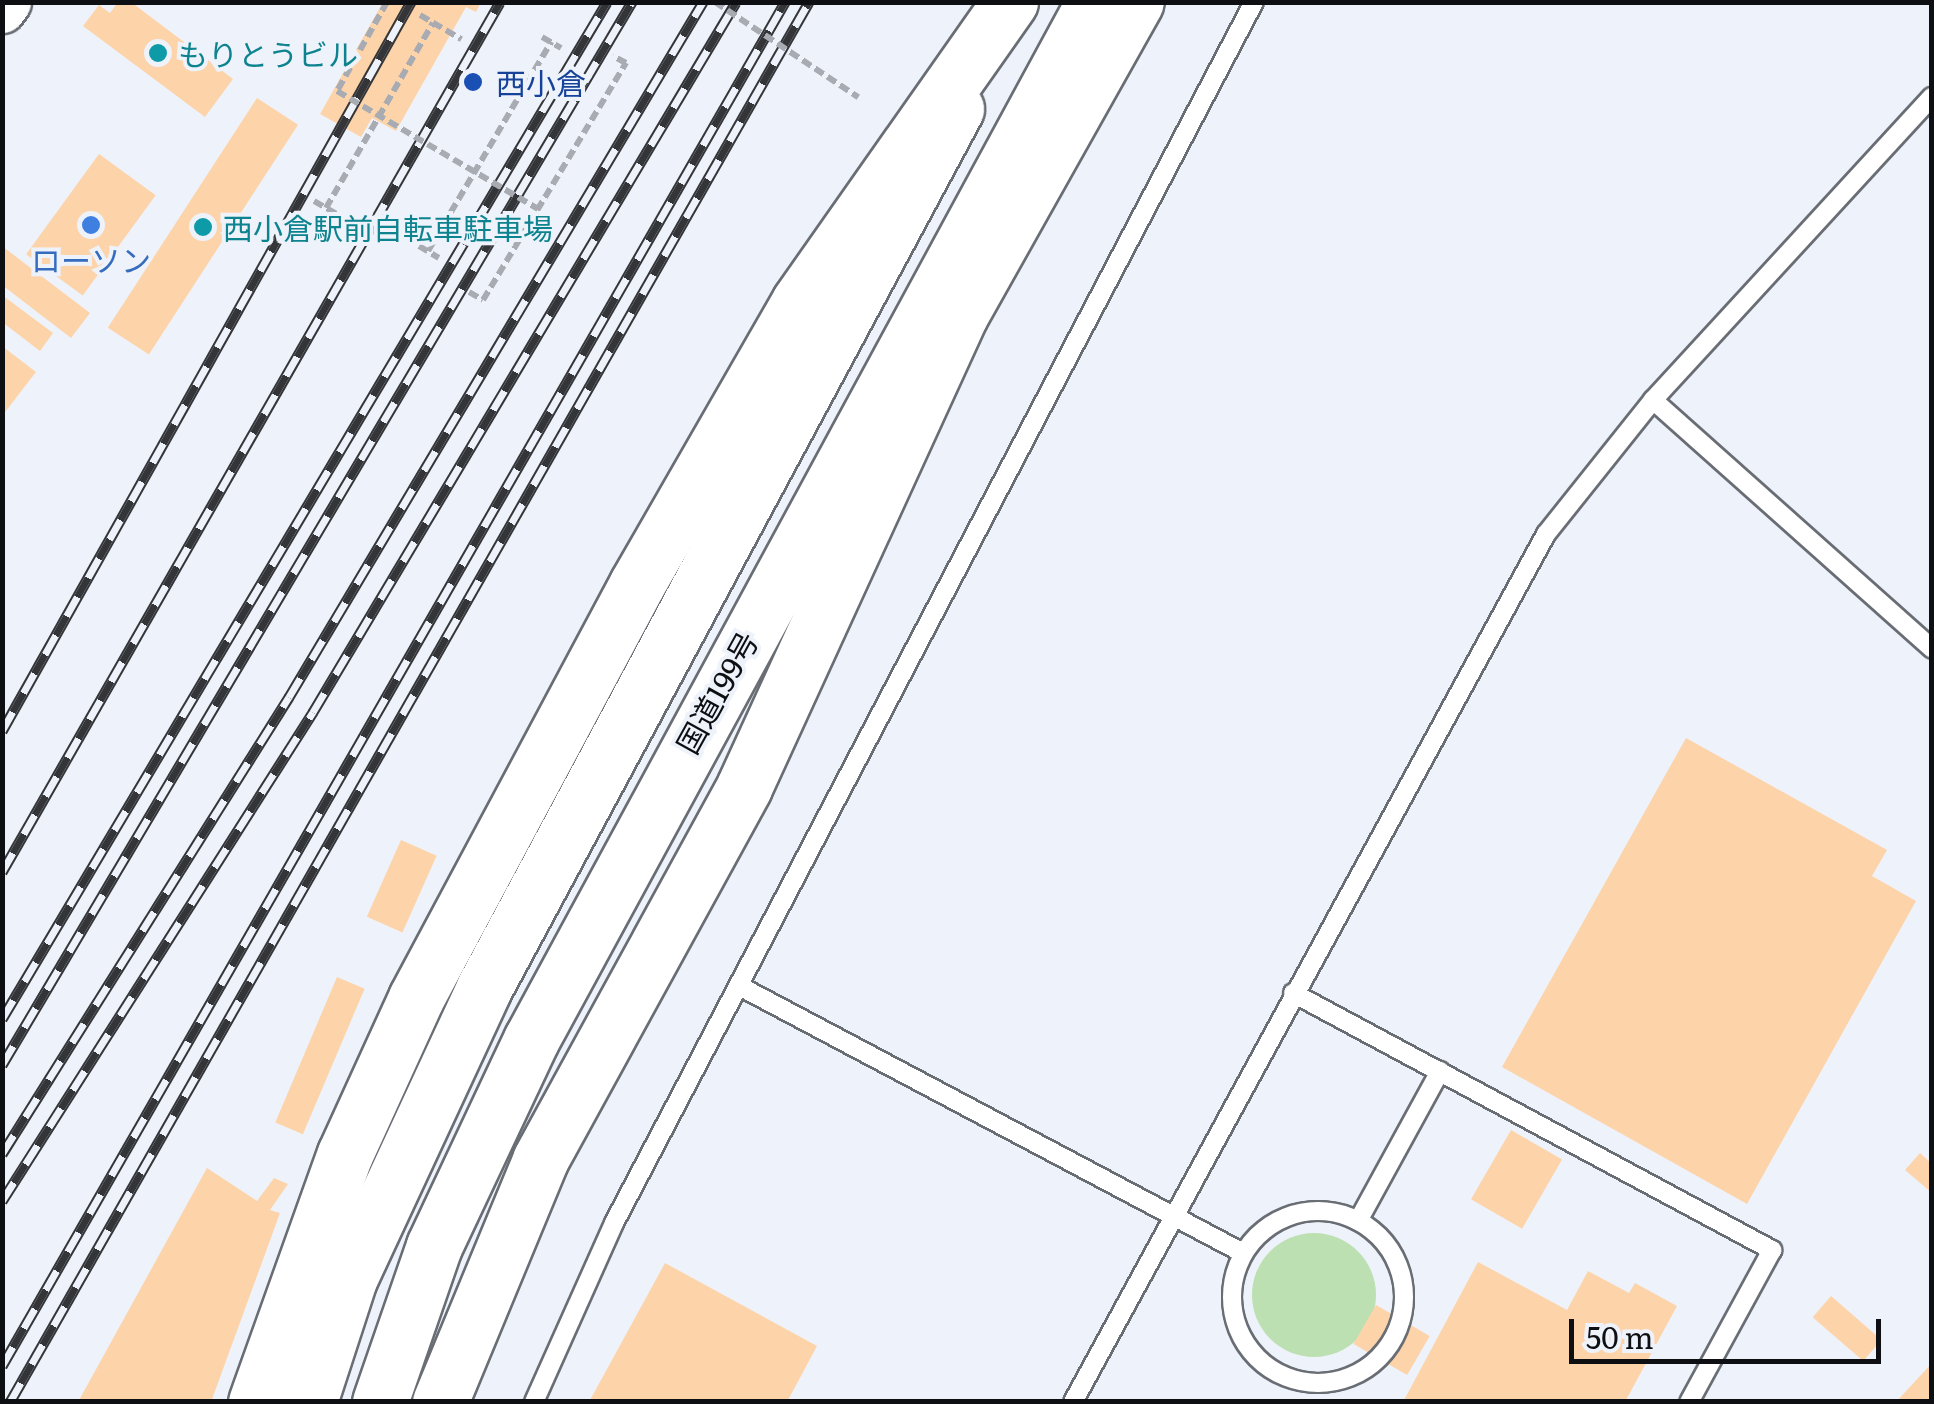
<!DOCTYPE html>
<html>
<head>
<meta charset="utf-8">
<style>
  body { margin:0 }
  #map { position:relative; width:1934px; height:1404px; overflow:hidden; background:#eef2fa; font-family:Literata,"Noto Sans JP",serif }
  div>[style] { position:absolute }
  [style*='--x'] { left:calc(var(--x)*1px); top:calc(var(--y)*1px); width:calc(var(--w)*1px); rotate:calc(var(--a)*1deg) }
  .green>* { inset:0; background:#bde0b3 }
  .round { border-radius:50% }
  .building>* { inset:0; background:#fdd4aa; transform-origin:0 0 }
  .path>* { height:6px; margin-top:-3px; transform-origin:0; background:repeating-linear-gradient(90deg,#a8abb1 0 10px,transparent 0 15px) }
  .roads { filter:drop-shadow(2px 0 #696d74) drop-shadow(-2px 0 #696d74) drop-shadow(0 2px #696d74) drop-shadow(0 -2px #696d74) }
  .service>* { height:18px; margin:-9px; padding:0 9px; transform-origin:9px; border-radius:9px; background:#fff }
  .service>.ring { margin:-9px; padding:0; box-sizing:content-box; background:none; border:18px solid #fff; border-radius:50% }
  .tertiary>* { height:45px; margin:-22.5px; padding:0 22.5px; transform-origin:22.5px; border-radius:22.5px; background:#fff }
  .trunk>* { height:55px; margin:-27.5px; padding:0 27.5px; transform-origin:27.5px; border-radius:27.5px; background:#fff }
  .motorway>* { height:55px; margin:-27.5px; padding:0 27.5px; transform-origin:27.5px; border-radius:27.5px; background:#fff }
  .rail>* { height:11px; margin-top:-5.5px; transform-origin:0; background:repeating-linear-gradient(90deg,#eef2fa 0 22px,#343539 0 44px); box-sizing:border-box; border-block:2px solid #343539 }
  .path-bridge>* { height:6px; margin-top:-3px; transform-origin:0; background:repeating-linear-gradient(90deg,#a8abb1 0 10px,transparent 0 15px) }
  .dots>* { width:28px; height:28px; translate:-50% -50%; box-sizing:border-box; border:5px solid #eef2fa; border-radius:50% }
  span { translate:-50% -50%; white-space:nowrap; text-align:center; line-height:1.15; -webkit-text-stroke:8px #eef2fa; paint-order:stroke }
  .culture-label { font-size:30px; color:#0d838f }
  .left { translate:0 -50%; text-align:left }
  .transit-label { font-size:30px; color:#164399 }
  .shop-label { font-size:30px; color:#366cbe }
  .street-label { font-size:30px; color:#0e0f12 }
  .frame { position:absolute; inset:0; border:5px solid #0e0f12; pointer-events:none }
  .scale { position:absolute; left:1569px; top:1319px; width:312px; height:45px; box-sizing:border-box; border:5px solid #0e0f12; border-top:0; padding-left:12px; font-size:30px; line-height:35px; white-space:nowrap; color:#0e0f12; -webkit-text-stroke:8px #eef2fa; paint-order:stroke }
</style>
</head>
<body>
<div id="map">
  <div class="green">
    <i class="round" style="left:1252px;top:1233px;width:124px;height:124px"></i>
  </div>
  <div class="building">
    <i style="clip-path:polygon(118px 2px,131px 2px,233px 79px,205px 117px,83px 26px,99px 5px,110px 13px)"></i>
    <i style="clip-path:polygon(383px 2px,481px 2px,476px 12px,466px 7px,396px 131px,372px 118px,361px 137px,320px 114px)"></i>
    <i style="left:257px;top:98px;width:49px;height:274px;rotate:33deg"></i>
    <i style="left:99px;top:154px;width:70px;height:124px;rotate:36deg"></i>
    <i style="clip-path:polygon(2px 246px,90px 313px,71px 338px,2px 285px)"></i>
    <i style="clip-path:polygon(2px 295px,53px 333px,40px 351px,2px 322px)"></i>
    <i style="clip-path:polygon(2px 346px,36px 372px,2px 416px)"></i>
    <i style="clip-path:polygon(1686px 738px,1887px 850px,1872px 876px,1916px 901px,1747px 1204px,1502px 1067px)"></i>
    <i style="left:401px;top:840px;width:39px;height:84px;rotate:24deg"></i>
    <i style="left:337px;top:977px;width:30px;height:158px;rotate:23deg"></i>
    <i style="left:1511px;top:1130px;width:59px;height:80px;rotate:30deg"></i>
    <i style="clip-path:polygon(1920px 1153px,1932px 1164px,1932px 1193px,1905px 1170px)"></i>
    <i style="clip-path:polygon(207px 1168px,257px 1201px,274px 1178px,288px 1184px,270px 1210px,280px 1213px,211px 1402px,78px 1402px)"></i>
    <i style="clip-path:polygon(1478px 1262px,1567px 1310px,1588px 1271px,1629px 1293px,1635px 1283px,1677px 1306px,1625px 1402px,1403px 1402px)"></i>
    <i style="clip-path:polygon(665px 1263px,817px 1346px,787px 1402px,589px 1402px)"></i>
    <i style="left:1831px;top:1296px;width:67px;height:28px;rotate:41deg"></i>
    <i style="left:1376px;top:1305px;width:62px;height:45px;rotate:30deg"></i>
    <i style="clip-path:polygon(1932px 1363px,1932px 1402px,1896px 1402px)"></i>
  </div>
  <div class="path">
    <i style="--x:420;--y:15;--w:48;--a:30.3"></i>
    <i style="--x:542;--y:37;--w:22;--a:30"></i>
    <i style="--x:314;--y:201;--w:46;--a:29.9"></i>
    <i style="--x:326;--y:208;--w:214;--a:-60"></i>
    <i style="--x:419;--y:246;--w:23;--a:31"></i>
    <i style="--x:428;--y:251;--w:243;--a:-59.5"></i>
    <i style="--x:469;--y:292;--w:16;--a:30"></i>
    <i style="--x:483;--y:300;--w:277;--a:-58.9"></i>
    <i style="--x:626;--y:63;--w:15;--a:-152"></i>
  </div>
  <div class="roads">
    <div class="service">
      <i style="--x:1653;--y:400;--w:374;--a:41.7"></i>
      <i style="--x:743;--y:988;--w:566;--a:27.92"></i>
      <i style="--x:1293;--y:993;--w:544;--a:28.22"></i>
      <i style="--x:1772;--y:1250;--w:173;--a:118.6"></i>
      <i class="ring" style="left:1232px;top:1211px;width:154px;height:154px"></i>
      <i style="--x:1358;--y:1221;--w:171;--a:-61.3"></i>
      <i style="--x:534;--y:1402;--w:196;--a:-65.9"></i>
      <i style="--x:614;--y:1223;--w:1379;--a:-62.34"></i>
      <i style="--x:1073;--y:1402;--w:989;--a:-61.41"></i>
      <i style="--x:1546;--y:534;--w:171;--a:-51.4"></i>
      <i style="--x:1653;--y:400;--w:412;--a:-47.4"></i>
    </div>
    <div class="tertiary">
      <i style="--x:2;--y:10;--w:10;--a:-53"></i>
    </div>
    <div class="trunk">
      <i style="--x:309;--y:1402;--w:129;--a:-72"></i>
      <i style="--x:349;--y:1279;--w:321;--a:-65.1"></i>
      <i style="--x:484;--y:988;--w:998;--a:-61.77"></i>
      <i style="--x:380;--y:1402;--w:165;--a:-70.9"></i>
      <i style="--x:434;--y:1246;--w:228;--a:-64.8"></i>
      <i style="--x:531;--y:1040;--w:1181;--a:-61.53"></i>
    </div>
    <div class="motorway">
      <i style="--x:256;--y:1402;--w:263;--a:-70.3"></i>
      <i style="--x:345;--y:1154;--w:171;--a:-65.5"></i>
      <i style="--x:416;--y:998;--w:469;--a:-61.9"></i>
      <i style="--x:637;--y:584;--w:325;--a:-60.1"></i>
      <i style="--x:799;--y:302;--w:367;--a:-54.9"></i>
      <i style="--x:440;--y:1402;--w:262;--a:-67.5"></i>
      <i style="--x:540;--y:1160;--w:425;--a:-61.3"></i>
      <i style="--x:744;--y:787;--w:519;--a:-65.41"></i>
      <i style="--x:960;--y:315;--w:359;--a:-60.7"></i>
    </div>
  </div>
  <div class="rail">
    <i style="--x:2;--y:731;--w:836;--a:-60.71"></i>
    <i style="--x:2;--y:872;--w:1002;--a:-60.21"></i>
    <i style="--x:2;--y:1019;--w:1183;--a:-59.25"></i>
    <i style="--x:2;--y:1065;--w:1236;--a:-59.35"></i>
    <i style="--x:2;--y:1154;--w:540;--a:-57.87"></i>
    <i style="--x:289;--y:697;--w:809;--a:-59.22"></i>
    <i style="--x:2;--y:1201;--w:580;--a:-57.54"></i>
    <i style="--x:313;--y:712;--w:826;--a:-59.21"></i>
    <i style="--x:2;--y:1366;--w:1573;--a:-60.14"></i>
    <i style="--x:10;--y:1402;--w:1612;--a:-60.29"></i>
  </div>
  <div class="path-bridge">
    <i style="--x:387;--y:2;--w:102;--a:119.3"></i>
    <i style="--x:337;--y:91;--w:233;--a:30.4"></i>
    <i style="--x:715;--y:2;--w:172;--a:33.6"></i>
  </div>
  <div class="dots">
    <i style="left:158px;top:53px;background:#0f9aa8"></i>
    <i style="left:473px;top:82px;background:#1a4fb4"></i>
    <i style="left:91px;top:225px;background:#3f7fe0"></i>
    <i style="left:203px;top:227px;background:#0f9aa8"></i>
  </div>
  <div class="culture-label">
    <span class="left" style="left:178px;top:53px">もりとうビル</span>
    <span class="left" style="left:223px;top:227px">西小倉駅前自転車駐車場</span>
  </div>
  <div class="transit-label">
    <span class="left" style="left:496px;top:82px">西小倉</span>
  </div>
  <div class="shop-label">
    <span style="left:91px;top:259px">ローソン</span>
  </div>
  <div class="street-label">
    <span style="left:716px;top:692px;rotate:-61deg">国道199号</span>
  </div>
  <div class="frame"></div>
  <div class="scale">50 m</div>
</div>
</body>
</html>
